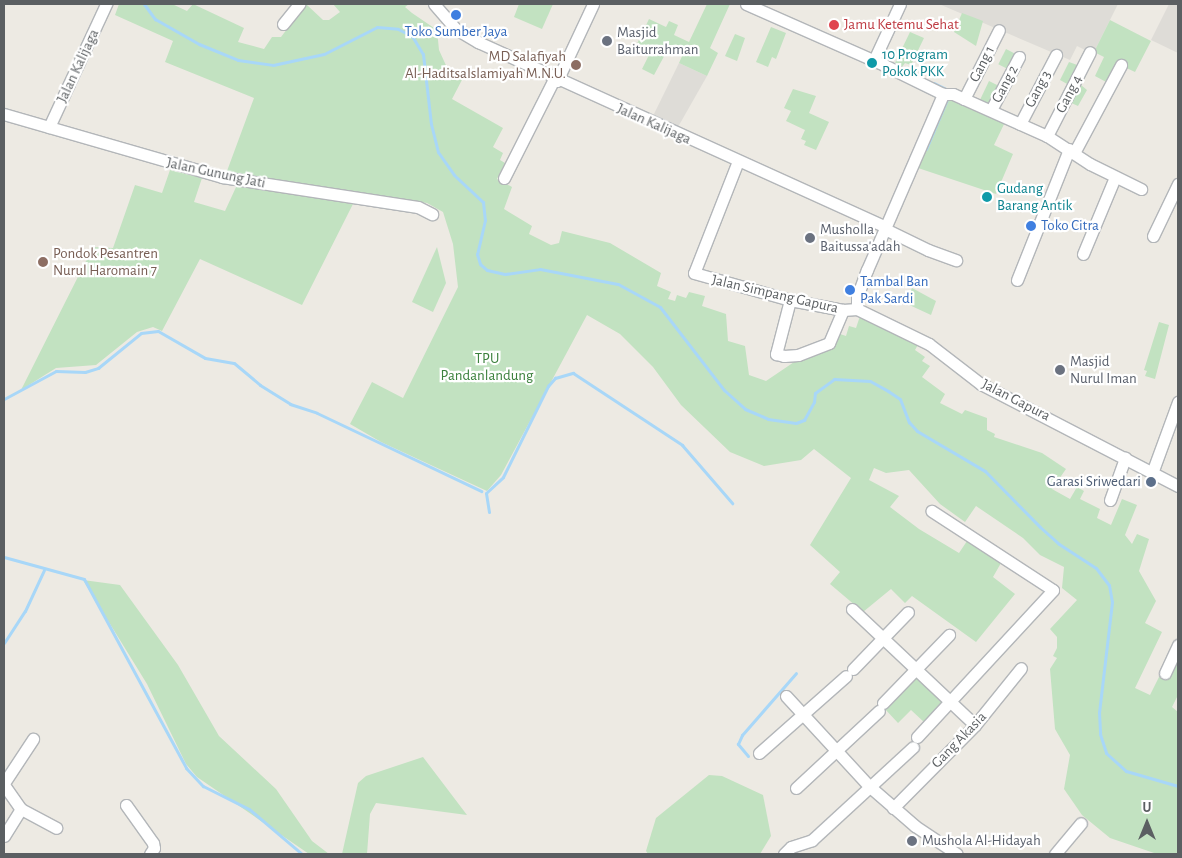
<!DOCTYPE html>
<html>
<head>
<meta charset="utf-8">
<style>
  body { margin:0 }
  #map { position:relative; width:1182px; height:858px; overflow:hidden; background:#edeae3; font-family:"Alegreya Sans",sans-serif }
  div>[style] { position:absolute }
  [style*='--x'] { left:calc(var(--x)*1px); top:calc(var(--y)*1px); width:calc(var(--w)*1px); rotate:calc(var(--a)*1deg) }
  .industrial>* { inset:0; background:#dedcd7 }
  .green>* { inset:0; background:#c2e2c1; transform-origin:0 0 }
  .stream>* { height:3px; margin:-1.5px; padding:0 1.5px; transform-origin:1.5px; border-radius:1.5px; background:#a8d7f8 }
  .roads { filter:drop-shadow(1px 0 #b3b6b9) drop-shadow(-1px 0 #b3b6b9) drop-shadow(0 1px #b3b6b9) drop-shadow(0 -1px #b3b6b9) }
  .minor>* { height:11px; margin:-5.5px; padding:0 5.5px; transform-origin:5.5px; border-radius:5.5px; background:#fff }
  .dots>* { width:14px; height:14px; translate:-50% -50%; box-sizing:border-box; border:2px solid #fff; border-radius:50% }
  span { translate:-50% -50%; white-space:nowrap; text-align:center; line-height:1.15; -webkit-text-stroke:4.5px #fff; paint-order:stroke }
  .health-label { font-size:15px; color:#be3a42 }
  .left { translate:0 -50%; text-align:left }
  .shop-label { font-size:15px; color:#366cbe }
  .worship-label { font-size:15px; color:#5b616d }
  .culture-label { font-size:15px; color:#0d838f }
  .education-label { font-size:15px; color:#785e54 }
  .right { translate:-100% -50%; text-align:right }
  .street-label { font-size:15px; color:#5b5f62 }
  .park-label { font-size:15px; color:#3c813d }
  .service-label { font-size:15px; color:#4e5e75 }
  .frame { position:absolute; inset:0; border:5px solid #5b5f62; pointer-events:none }
  .north { position:absolute; left:1122px; top:798px; width:50px; height:50px; -webkit-text-stroke:4px #fff; paint-order:stroke; rotate:0deg; font-size:14px; font-weight:700; line-height:20px; text-align:center; color:#5b5f62 }
  .north::after { content:''; display:block; margin:auto; width:18px; height:22px; background:#5b5f62; clip-path:polygon(50% 0,100% 100%,50% 72%,0 100%) }
</style>
</head>
<body>
<div id="map">
  <div class="industrial">
    <i style="clip-path:polygon(939px 4px,1118px 4px,1093px 54px,1077px 46px,1070px 60px)"></i>
    <i style="clip-path:polygon(1169px 4px,1178px 4px,1178px 53px,1151px 40px)"></i>
    <i style="clip-path:polygon(679px 63px,707px 76px,678px 127px,653px 116px)"></i>
  </div>
  <div class="green">
    <i style="clip-path:polygon(119px 4px,172px 4px,187px 11px,193px 4px,244px 28px,238px 42px,264px 49px,272px 37px,281px 37px,306px 4px,323px 20px,329px 20px,340px 12px,333px 4px,409px 4px,405px 7px,412px 13px,437px 30px,439px 50px,449px 72px,464px 76px,452px 99px,503px 128px,493px 147px,503px 153px,500px 160px,505px 163px,497px 179px,512px 187px,504px 209px,532px 226px,529px 234px,551px 245px,559px 243px,562px 231px,610px 243px,661px 273px,657px 286px,671px 292px,668px 299px,675px 301px,677px 295px,686px 298px,689px 292px,705px 296px,702px 306px,726px 314px,728px 341px,745px 346px,749px 375px,766px 381px,837px 333px,846px 336px,849px 326px,856px 328px,860px 316px,919px 343px,915px 350px,925px 357px,922px 361px,930px 366px,922px 377px,945px 394px,940px 403px,962px 414px,965px 410px,987px 418px,987px 430px,995px 434px,994px 437px,1042px 453px,1066px 469px,1052px 489px,1070px 499px,1077px 487px,1084px 491px,1080px 499px,1100px 509px,1097px 518px,1111px 525px,1122px 499px,1137px 505px,1125px 535px,1132px 544px,1137px 534px,1149px 539px,1139px 571px,1156px 601px,1145px 623px,1162px 632px,1135px 688px,1150px 695px,1178px 639px,1178px 695px,1172px 707px,1178px 712px,1178px 854px,1157px 854px,1110px 838px,1082px 815px,1064px 789px,1070px 755px,1055px 729px,1050px 669px,1057px 658px,1053px 656px,1057px 648px,1057px 637px,1050px 629px,1077px 600px,1062px 588px,1064px 567px,1040px 555px,1023px 538px,976px 506px,965px 522px,940px 504px,909px 470px,886px 473px,874px 468px,869px 480px,899px 496px,890px 507px,919px 529px,959px 553px,967px 541px,1001px 563px,993px 577px,1015px 594px,976px 642px,912px 596px,905px 603px,891px 589px,863px 612px,830px 584px,840px 572px,810px 545px,851px 478px,814px 449px,801px 460px,764px 466px,730px 452px,681px 405px,653px 367px,620px 334px,587px 315px,501px 475px,487px 491px,381px 442px,350px 424px,372px 382px,403px 398px,458px 287px,453px 244px,443px 212px,427px 203px,292px 184px,227px 171px,254px 98px,165px 62px,173px 41px,115px 15px)"></i>
    <i style="clip-path:polygon(519px 4px,553px 4px,542px 29px,514px 17px)"></i>
    <i style="clip-path:polygon(707px 4px,730px 4px,710px 48px,718px 53px,707px 76px,679px 63px,683px 54px,669px 47px,654px 75px,642px 69px,648px 57px,634px 50px,649px 19px,666px 27px,669px 21px,678px 25px,674px 35px,689px 42px)"></i>
    <i style="clip-path:polygon(962px 13px,983px 21px,976px 46px,954px 32px)"></i>
    <i style="clip-path:polygon(1110px 20px,1151px 41px,1135px 72px,1118px 64px,1108px 83px,1095px 76px,1104px 57px,1094px 52px)"></i>
    <i style="clip-path:polygon(771px 27px,786px 33px,776px 59px,772px 57px,768px 67px,756px 62px)"></i>
    <i style="clip-path:polygon(910px 32px,924px 38px,911px 65px,905px 63px,902px 67px,895px 63px)"></i>
    <i style="clip-path:polygon(735px 34px,745px 38px,737px 61px,725px 56px)"></i>
    <i style="left:1006px;top:49px;width:13px;height:17px;rotate:27deg"></i>
    <i style="clip-path:polygon(1069px 62px,1080px 66px,1069px 85px,1060px 80px)"></i>
    <i style="clip-path:polygon(1082px 74px,1086px 76px,1081px 85px,1087px 90px,1078px 106px,1067px 101px)"></i>
    <i style="clip-path:polygon(989px 81px,1001px 87px,991px 105px,979px 102px)"></i>
    <i style="clip-path:polygon(793px 89px,816px 96px,809px 113px,829px 122px,816px 150px,804px 145px,806px 141px,801px 139px,805px 130px,786px 121px,791px 111px,784px 108px)"></i>
    <i style="clip-path:polygon(950px 96px,1006px 120px,994px 145px,1013px 154px,996px 194px,918px 168px)"></i>
    <i style="clip-path:polygon(170px 170px,202px 178px,194px 202px,225px 211px,237px 185px,353px 204px,302px 305px,200px 259px,162px 331px,153px 327px,137px 332px,96px 365px,56px 368px,21px 390px,93px 247px,113px 248px,135px 185px,162px 193px)"></i>
    <i style="clip-path:polygon(437px 247px,446px 283px,433px 312px,412px 302px)"></i>
    <i style="clip-path:polygon(912px 288px,936px 301px,931px 315px,905px 303px)"></i>
    <i style="clip-path:polygon(1159px 322px,1169px 325px,1155px 379px,1145px 376px,1147px 371px,1144px 370px)"></i>
    <i style="clip-path:polygon(83px 580px,120px 585px,178px 665px,219px 736px,276px 789px,312px 841px,329px 854px,309px 854px,197px 777px,186px 764px,147px 684px)"></i>
    <i style="clip-path:polygon(916px 674px,945px 702px,925px 723px,911px 710px,898px 723px,884px 708px)"></i>
    <i style="clip-path:polygon(423px 757px,467px 815px,376px 803px,370px 814px,367px 854px,342px 854px,358px 783px,366px 776px)"></i>
    <i style="clip-path:polygon(709px 775px,722px 776px,763px 795px,771px 836px,760px 854px,648px 854px,646px 851px,656px 818px)"></i>
  </div>
  <div class="stream">
    <i style="--x:144;--y:4;--w:19;--a:54"></i>
    <i style="--x:155;--y:19;--w:51;--a:29.6"></i>
    <i style="--x:199;--y:44;--w:42;--a:22.3"></i>
    <i style="--x:238;--y:60;--w:35;--a:8"></i>
    <i style="--x:273;--y:65;--w:52;--a:-12.2"></i>
    <i style="--x:324;--y:54;--w:59;--a:-27"></i>
    <i style="--x:377;--y:27;--w:21;--a:5"></i>
    <i style="--x:398;--y:29;--w:16;--a:27"></i>
    <i style="--x:412;--y:36;--w:21;--a:59"></i>
    <i style="--x:423;--y:54;--w:70;--a:83.5"></i>
    <i style="--x:431;--y:124;--w:29;--a:76"></i>
    <i style="--x:438;--y:152;--w:28;--a:55"></i>
    <i style="--x:454;--y:175;--w:40;--a:43"></i>
    <i style="--x:483;--y:202;--w:18;--a:84"></i>
    <i style="--x:485;--y:220;--w:35;--a:103"></i>
    <i style="--x:477;--y:254;--w:10;--a:73"></i>
    <i style="--x:480;--y:264;--w:9;--a:41"></i>
    <i style="--x:487;--y:270;--w:18;--a:13"></i>
    <i style="--x:505;--y:274;--w:35;--a:-8"></i>
    <i style="--x:540;--y:269;--w:79;--a:10.9"></i>
    <i style="--x:618;--y:284;--w:48;--a:28.7"></i>
    <i style="--x:660;--y:307;--w:105;--a:52.4"></i>
    <i style="--x:724;--y:390;--w:28;--a:42"></i>
    <i style="--x:745;--y:409;--w:25;--a:23"></i>
    <i style="--x:768;--y:419;--w:28;--a:8"></i>
    <i style="--x:796;--y:423;--w:9;--a:-21"></i>
    <i style="--x:804;--y:420;--w:21;--a:-61"></i>
    <i style="--x:814;--y:402;--w:9;--a:-84"></i>
    <i style="--x:815;--y:393;--w:24;--a:-36"></i>
    <i style="--x:834;--y:379;--w:36;--a:3"></i>
    <i style="--x:870;--y:381;--w:21;--a:29"></i>
    <i style="--x:888;--y:391;--w:14;--a:34"></i>
    <i style="--x:900;--y:399;--w:25;--a:69"></i>
    <i style="--x:909;--y:422;--w:12;--a:48"></i>
    <i style="--x:917;--y:431;--w:79;--a:30.5"></i>
    <i style="--x:985;--y:471;--w:78;--a:45.5"></i>
    <i style="--x:1040;--y:527;--w:25;--a:42"></i>
    <i style="--x:1059;--y:544;--w:44;--a:33"></i>
    <i style="--x:1096;--y:568;--w:21;--a:53"></i>
    <i style="--x:1109;--y:585;--w:17;--a:80"></i>
    <i style="--x:1112;--y:602;--w:111;--a:96.7"></i>
    <i style="--x:1099;--y:712;--w:22;--a:87"></i>
    <i style="--x:1100;--y:734;--w:20;--a:72"></i>
    <i style="--x:1106;--y:753;--w:27;--a:42"></i>
    <i style="--x:1126;--y:771;--w:54;--a:16.1"></i>
    <i style="--x:934;--y:83;--w:13;--a:27"></i>
    <i style="--x:926;--y:149;--w:56;--a:-67.1"></i>
    <i style="--x:4;--y:399;--w:59;--a:-28.3"></i>
    <i style="--x:56;--y:371;--w:29;--a:2"></i>
    <i style="--x:85;--y:372;--w:14;--a:-17"></i>
    <i style="--x:98;--y:368;--w:55;--a:-39.1"></i>
    <i style="--x:141;--y:333;--w:17;--a:-7"></i>
    <i style="--x:158;--y:331;--w:54;--a:29.9"></i>
    <i style="--x:205;--y:358;--w:29;--a:10"></i>
    <i style="--x:234;--y:363;--w:34;--a:40"></i>
    <i style="--x:260;--y:385;--w:36;--a:32"></i>
    <i style="--x:290;--y:404;--w:28;--a:18"></i>
    <i style="--x:317;--y:413;--w:182;--a:25.4"></i>
    <i style="--x:489;--y:512;--w:19;--a:-99"></i>
    <i style="--x:486;--y:493;--w:23;--a:-43"></i>
    <i style="--x:503;--y:477;--w:102;--a:-63.7"></i>
    <i style="--x:548;--y:386;--w:11;--a:-49"></i>
    <i style="--x:555;--y:378;--w:19;--a:-16"></i>
    <i style="--x:573;--y:373;--w:131;--a:33.4"></i>
    <i style="--x:682;--y:445;--w:77;--a:49.2"></i>
    <i style="--x:4;--y:557;--w:83;--a:15.4"></i>
    <i style="--x:84;--y:579;--w:215;--a:61.6"></i>
    <i style="--x:186;--y:768;--w:25;--a:47"></i>
    <i style="--x:203;--y:786;--w:51;--a:26.6"></i>
    <i style="--x:249;--y:809;--w:70;--a:40.3"></i>
    <i style="--x:4;--y:643;--w:38;--a:-57"></i>
    <i style="--x:25;--y:611;--w:45;--a:-65.1"></i>
    <i style="--x:748;--y:756;--w:16;--a:-130"></i>
    <i style="--x:738;--y:744;--w:10;--a:-66"></i>
    <i style="--x:742;--y:735;--w:82;--a:-48.9"></i>
  </div>
  <div class="roads">
    <div class="minor">
      <i style="--x:434;--y:4;--w:33;--a:49"></i>
      <i style="--x:456;--y:29;--w:26;--a:31"></i>
      <i style="--x:478;--y:42;--w:448;--a:24.4"></i>
      <i style="--x:746;--y:4;--w:151;--a:23.8"></i>
      <i style="--x:884;--y:65;--w:66;--a:26.2"></i>
      <i style="--x:283;--y:24;--w:26;--a:-51"></i>
      <i style="--x:874;--y:60;--w:62;--a:-65.1"></i>
      <i style="--x:557;--y:81;--w:85;--a:-64.9"></i>
      <i style="--x:943;--y:94;--w:10;--a:0"></i>
      <i style="--x:953;--y:94;--w:103;--a:24.1"></i>
      <i style="--x:1047;--y:136;--w:51;--a:33.1"></i>
      <i style="--x:1090;--y:164;--w:57;--a:26.1"></i>
      <i style="--x:964;--y:99;--w:77;--a:-63.1"></i>
      <i style="--x:991;--y:110;--w:60;--a:-62.2"></i>
      <i style="--x:4;--y:114;--w:227;--a:16.1"></i>
      <i style="--x:222;--y:177;--w:198;--a:8.7"></i>
      <i style="--x:418;--y:207;--w:16;--a:27"></i>
      <i style="--x:1020;--y:124;--w:78;--a:-62.4"></i>
      <i style="--x:49;--y:127;--w:136;--a:-65.1"></i>
      <i style="--x:1047;--y:136;--w:94;--a:-62.9"></i>
      <i style="--x:1074;--y:153;--w:100;--a:-61.9"></i>
      <i style="--x:738;--y:161;--w:120;--a:111.4"></i>
      <i style="--x:694;--y:273;--w:100;--a:15.7"></i>
      <i style="--x:790;--y:300;--w:54;--a:10.7"></i>
      <i style="--x:843;--y:310;--w:14;--a:-4"></i>
      <i style="--x:504;--y:178;--w:111;--a:-63.2"></i>
      <i style="--x:885;--y:229;--w:48;--a:26"></i>
      <i style="--x:928;--y:250;--w:30;--a:20"></i>
      <i style="--x:1153;--y:236;--w:58;--a:-64.3"></i>
      <i style="--x:1083;--y:254;--w:83;--a:-67.4"></i>
      <i style="--x:1017;--y:280;--w:141;--a:-68.3"></i>
      <i style="--x:790;--y:300;--w:56;--a:104.5"></i>
      <i style="--x:776;--y:354;--w:8;--a:14"></i>
      <i style="--x:784;--y:356;--w:14;--a:-4"></i>
      <i style="--x:798;--y:355;--w:33;--a:-21"></i>
      <i style="--x:829;--y:343;--w:36;--a:-67"></i>
      <i style="--x:857;--y:309;--w:80;--a:25.9"></i>
      <i style="--x:929;--y:344;--w:66;--a:37.6"></i>
      <i style="--x:981;--y:384;--w:222;--a:27.4"></i>
      <i style="--x:857;--y:309;--w:12;--a:-90"></i>
      <i style="--x:857;--y:297;--w:29;--a:-70"></i>
      <i style="--x:867;--y:270;--w:192;--a:-66.6"></i>
      <i style="--x:1152;--y:473;--w:76;--a:-69.9"></i>
      <i style="--x:1110;--y:500;--w:45;--a:-70.3"></i>
      <i style="--x:852;--y:609;--w:169;--a:43.3"></i>
      <i style="--x:853;--y:669;--w:79;--a:-46"></i>
      <i style="--x:1165;--y:673;--w:31;--a:-65"></i>
      <i style="--x:786;--y:696;--w:122;--a:47.3"></i>
      <i style="--x:869;--y:786;--w:61;--a:41"></i>
      <i style="--x:915;--y:826;--w:50;--a:33.7"></i>
      <i style="--x:883;--y:703;--w:95;--a:-45.9"></i>
      <i style="--x:917;--y:737;--w:200;--a:-47.2"></i>
      <i style="--x:1053;--y:590;--w:145;--a:-146.9"></i>
      <i style="--x:759;--y:753;--w:116;--a:-41.5"></i>
      <i style="--x:4;--y:783;--w:53;--a:-56.6"></i>
      <i style="--x:4;--y:785;--w:29;--a:55"></i>
      <i style="--x:21;--y:809;--w:40;--a:28"></i>
      <i style="--x:796;--y:788;--w:113;--a:-42.9"></i>
      <i style="--x:126;--y:805;--w:47;--a:54.6"></i>
      <i style="--x:153;--y:843;--w:5;--a:79"></i>
      <i style="--x:154;--y:848;--w:7;--a:124"></i>
      <i style="--x:893;--y:808;--w:117;--a:-45.3"></i>
      <i style="--x:975;--y:725;--w:73;--a:-51.1"></i>
      <i style="--x:4;--y:836;--w:32;--a:-58"></i>
      <i style="--x:784;--y:854;--w:10;--a:-45"></i>
      <i style="--x:791;--y:847;--w:22;--a:-18"></i>
      <i style="--x:812;--y:840;--w:137;--a:-42.6"></i>
      <i style="--x:1055;--y:854;--w:40;--a:-50"></i>
    </div>
  </div>
  <div class="dots">
    <i style="left:456px;top:15px;background:#3f7fe0"></i>
    <i style="left:834px;top:25px;background:#e0444e"></i>
    <i style="left:607px;top:41px;background:#6b7280"></i>
    <i style="left:872px;top:63px;background:#0f9aa8"></i>
    <i style="left:576px;top:65px;background:#8d6e63"></i>
    <i style="left:987px;top:197px;background:#0f9aa8"></i>
    <i style="left:1031px;top:226px;background:#3f7fe0"></i>
    <i style="left:810px;top:238px;background:#6b7280"></i>
    <i style="left:43px;top:262px;background:#8d6e63"></i>
    <i style="left:850px;top:290px;background:#3f7fe0"></i>
    <i style="left:1060px;top:370px;background:#6b7280"></i>
    <i style="left:1151px;top:482px;background:#5c6f8a"></i>
    <i style="left:912px;top:841px;background:#6b7280"></i>
  </div>
  <div class="health-label">
    <span class="left" style="left:844px;top:25px">Jamu Ketemu Sehat</span>
  </div>
  <div class="shop-label">
    <span style="left:456px;top:32px">Toko Sumber Jaya</span>
    <span class="left" style="left:1041px;top:226px">Toko Citra</span>
    <span class="left" style="left:860px;top:290px">Tambal Ban<br>Pak Sardi</span>
  </div>
  <div class="worship-label">
    <span class="left" style="left:617px;top:41px">Masjid<br>Baiturrahman</span>
    <span class="left" style="left:820px;top:238px">Musholla<br>Baitussa'adah</span>
    <span class="left" style="left:1070px;top:370px">Masjid<br>Nurul Iman</span>
    <span class="left" style="left:922px;top:841px">Mushola Al-Hidayah</span>
  </div>
  <div class="culture-label">
    <span class="left" style="left:882px;top:63px">10 Program<br>Pokok PKK</span>
    <span class="left" style="left:997px;top:197px">Gudang<br>Barang Antik</span>
  </div>
  <div class="education-label">
    <span class="right" style="left:566px;top:65px">MD Salafiyah<br>Al-HaditsaIslamiyah M.N.U.</span>
    <span class="left" style="left:53px;top:262px">Pondok Pesantren<br>Nurul Haromain 7</span>
  </div>
  <div class="street-label">
    <span style="left:982px;top:64px;rotate:-63deg">Gang 1</span>
    <span style="left:78px;top:66px;rotate:-65deg">Jalan Kalijaga</span>
    <span style="left:1005px;top:84px;rotate:-62deg">Gang 2</span>
    <span style="left:1038px;top:89px;rotate:-62deg">Gang 3</span>
    <span style="left:1069px;top:94px;rotate:-63deg">Gang 4</span>
    <span style="left:654px;top:124px;rotate:24deg">Jalan Kalijaga</span>
    <span style="left:216px;top:173px;rotate:12deg">Jalan Gunung Jati</span>
    <span style="left:775px;top:294px;rotate:13deg">Jalan Simpang Gapura</span>
    <span style="left:1016px;top:400px;rotate:27deg">Jalan Gapura</span>
    <span style="left:959px;top:740px;rotate:-46deg">Gang Akasia</span>
  </div>
  <div class="park-label">
    <span style="left:487px;top:367px">TPU<br>Pandanlandung</span>
  </div>
  <div class="service-label">
    <span class="right" style="left:1141px;top:482px">Garasi Sriwedari</span>
  </div>
  <div class="frame"></div>
  <div class="north">U</div>
</div>
</body>
</html>
